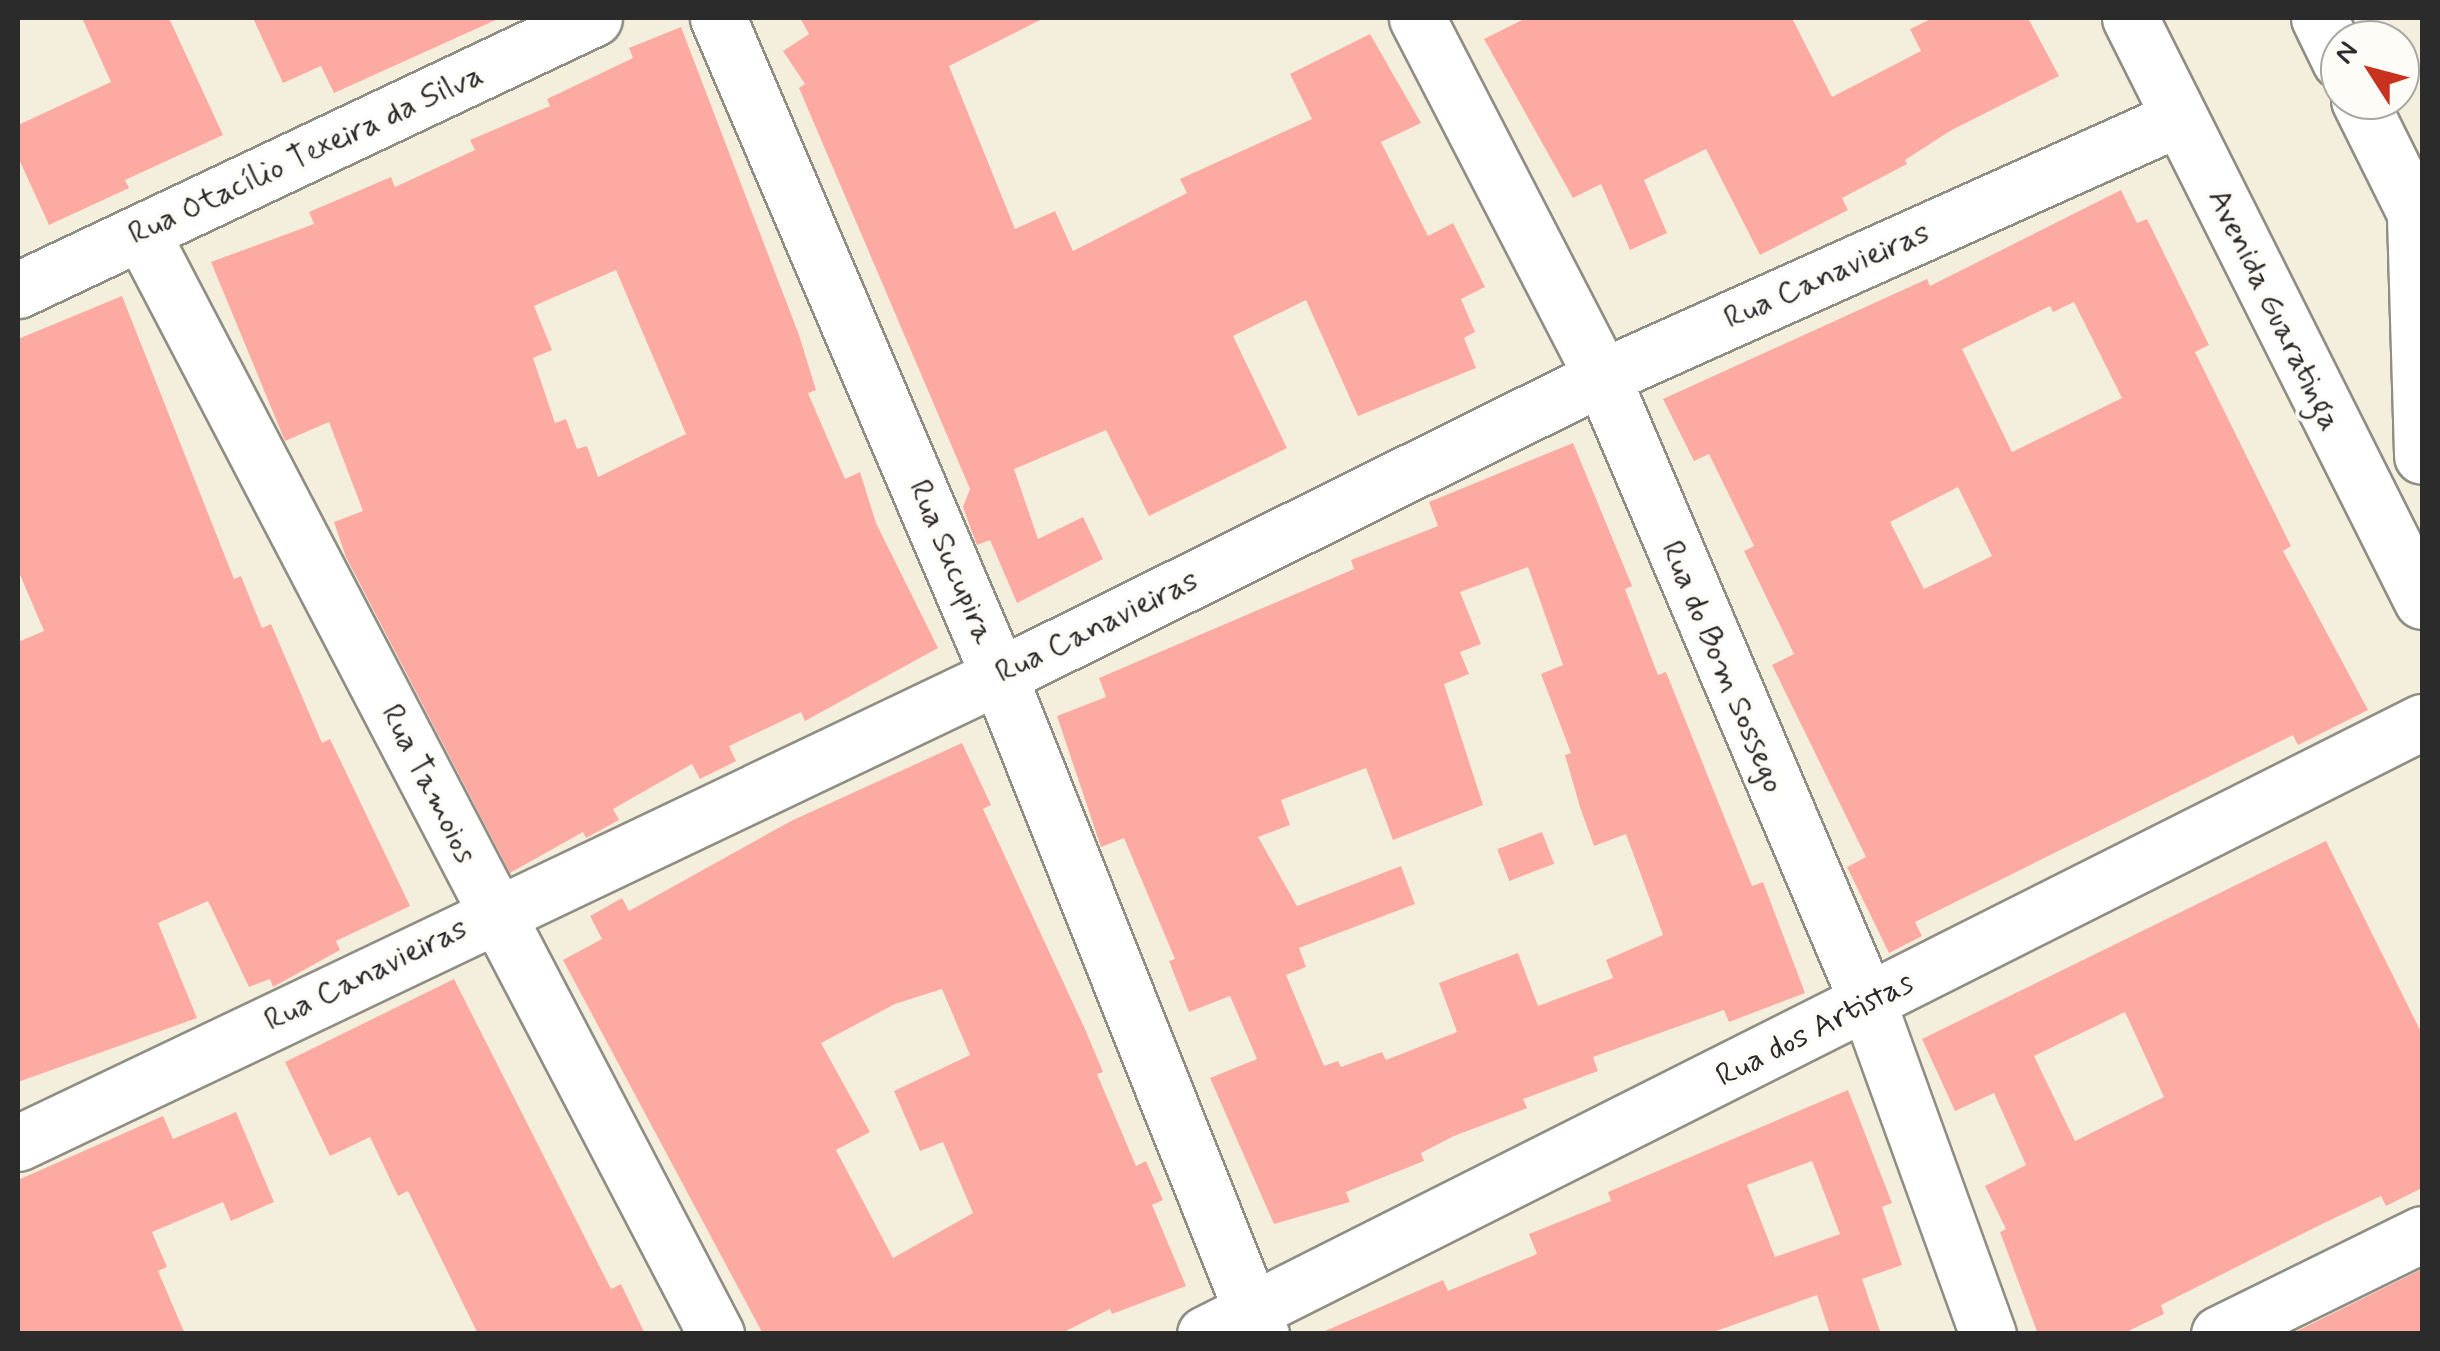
<!DOCTYPE html>
<html>
<head>
<meta charset="utf-8">
<style>
  body { margin:0 }
  #map { position:relative; width:2440px; height:1351px; overflow:hidden; background:#f4efdc; font-family:Mynerve,sans-serif }
  div>[style] { position:absolute }
  [style*='--x'] { left:calc(var(--x)*1px); top:calc(var(--y)*1px); width:calc(var(--w)*1px); rotate:calc(var(--a)*1deg) }
  .building>* { inset:0; background:#fdaba2; transform-origin:0 0 }
  .roads { filter:drop-shadow(2px 0 #908d84) drop-shadow(-2px 0 #908d84) drop-shadow(0 2px #908d84) drop-shadow(0 -2px #908d84) }
  .minor>* { height:55px; margin:-27.5px; padding:0 27.5px; transform-origin:27.5px; border-radius:27.5px; background:#fff }
  .major>* { height:55px; margin:-27.5px; padding:0 27.5px; transform-origin:27.5px; border-radius:27.5px; background:#fff }
  .highway>* { height:55px; margin:-27.5px; padding:0 27.5px; transform-origin:27.5px; border-radius:27.5px; background:#fff }
  span { translate:-50% -50%; white-space:nowrap; text-align:center; line-height:1.15; -webkit-text-stroke:8px #fdfcf7; paint-order:stroke }
  .street-label { font-size:32px; color:#2b2b2b }
  .frame { position:absolute; inset:0; border:20px solid #2b2b2b; pointer-events:none }
  .north { position:absolute; left:2320px; top:20px; width:100px; height:100px; box-sizing:border-box; background:#fdfcf7; border:2px solid #a9a8a5; border-radius:50%; rotate:306deg; font-size:28px; font-weight:700; line-height:40px; text-align:center; color:#2b2b2b }
  .north::after { content:''; display:block; margin:auto; width:35px; height:45px; background:#c8321e; clip-path:polygon(50% 0,100% 100%,50% 72%,0 100%) }
</style>
</head>
<body>
<div id="map">
  <div class="building">
    <i style="clip-path:polygon(82px 18px,169px 18px,223px 135px,125px 180px,129px 188px,49px 225px,18px 157px,18px 125px,111px 82px)"></i>
    <i style="clip-path:polygon(253px 18px,500px 18px,334px 93px,321px 66px,283px 83px)"></i>
    <i style="clip-path:polygon(800px 18px,1044px 18px,949px 66px,1015px 229px,1055px 211px,1073px 251px,1187px 193px,1180px 179px,1312px 119px,1290px 74px,1370px 34px,1421px 123px,1381px 142px,1428px 236px,1453px 223px,1485px 287px,1461px 299px,1475px 332px,1464px 338px,1476px 368px,1358px 416px,1306px 300px,1233px 336px,1287px 448px,1149px 516px,1106px 430px,1014px 469px,1038px 539px,1083px 517px,1103px 559px,1017px 603px,990px 540px,977px 545px,972px 532px,963px 507px,970px 489px,799px 88px,805px 84px,783px 51px,809px 34px)"></i>
    <i style="clip-path:polygon(1526px 18px,1792px 18px,1832px 97px,1921px 51px,1910px 29px,1933px 18px,2028px 18px,2059px 76px,1950px 131px,1905px 160px,1907px 164px,1842px 198px,1848px 210px,1760px 255px,1706px 149px,1644px 180px,1667px 233px,1630px 250px,1601px 184px,1573px 198px,1484px 39px)"></i>
    <i style="clip-path:polygon(evenodd,681px 27px,799px 335px,816px 390px,808px 393px,845px 479px,860px 472px,876px 523px,938px 648px,805px 721px,801px 712px,729px 746px,736px 761px,700px 779px,692px 764px,613px 809px,619px 820px,586px 838px,583px 832px,510px 873px,346px 557px,334px 522px,363px 511px,329px 422px,285px 441px,211px 262px,314px 224px,309px 212px,391px 177px,395px 187px,475px 150px,470px 140px,550px 106px,547px 99px,633px 58px,629px 48px,681px 27px,616px 270px,686px 434px,598px 477px,587px 446px,577px 449px,566px 419px,555px 423px,533px 358px,552px 350px,534px 306px,616px 270px)"></i>
    <i style="clip-path:polygon(evenodd,2121px 190px,2137px 223px,2147px 219px,2209px 345px,2195px 352px,2291px 546px,2283px 551px,2368px 710px,2298px 745px,2293px 735px,1915px 922px,1922px 936px,1889px 953px,1847px 867px,1866px 857px,1772px 665px,1794px 654px,1744px 551px,1754px 546px,1709px 454px,1694px 461px,1663px 399px,1927px 279px,1930px 286px,2121px 190px,2074px 302px,2122px 398px,2012px 452px,1962px 349px,2050px 306px,2053px 312px,2074px 302px,2121px 190px,1958px 487px,1992px 556px,1924px 589px,1890px 522px,1958px 487px)"></i>
    <i style="clip-path:polygon(122px 296px,234px 579px,241px 576px,262px 628px,271px 624px,322px 743px,330px 739px,410px 906px,336px 941px,340px 950px,273px 987px,270px 979px,249px 987px,208px 901px,158px 923px,197px 1018px,18px 1082px,18px 642px,44px 631px,18px 570px,18px 339px)"></i>
    <i style="clip-path:polygon(evenodd,1573px 443px,1632px 586px,1625px 589px,1658px 675px,1666px 672px,1752px 886px,1763px 882px,1805px 993px,1729px 1022px,1724px 1010px,1593px 1057px,1598px 1071px,1523px 1099px,1527px 1108px,1454px 1136px,1421px 1153px,1424px 1161px,1346px 1192px,1350px 1202px,1274px 1224px,1210px 1078px,1257px 1059px,1230px 996px,1189px 1012px,1169px 961px,1175px 959px,1124px 838px,1101px 847px,1057px 716px,1106px 697px,1099px 678px,1354px 569px,1351px 560px,1438px 526px,1429px 502px,1573px 443px,1528px 567px,1563px 665px,1541px 674px,1571px 753px,1565px 755px,1580px 807px,1594px 846px,1626px 834px,1663px 935px,1606px 960px,1613px 978px,1538px 1006px,1518px 953px,1439px 983px,1457px 1032px,1386px 1060px,1382px 1052px,1341px 1067px,1338px 1061px,1324px 1066px,1286px 975px,1306px 967px,1299px 948px,1415px 904px,1401px 866px,1297px 906px,1258px 837px,1290px 825px,1281px 800px,1366px 768px,1393px 840px,1483px 805px,1444px 684px,1469px 674px,1460px 652px,1481px 644px,1460px 592px,1528px 567px)"></i>
    <i style="clip-path:polygon(evenodd,962px 743px,991px 805px,983px 809px,1085px 1029px,1103px 1072px,1097px 1074px,1136px 1166px,1146px 1161px,1163px 1200px,1152px 1205px,1186px 1286px,1112px 1314px,1110px 1309px,1060px 1334px,763px 1334px,563px 960px,602px 939px,590px 916px,622px 898px,629px 911px,791px 821px,962px 743px,942px 989px,970px 1055px,894px 1091px,920px 1151px,943px 1142px,973px 1213px,893px 1258px,836px 1150px,870px 1132px,821px 1043px,895px 1004px,942px 989px)"></i>
    <i style="left:1542px;top:832px;width:34px;height:48px;rotate:69deg"></i>
    <i style="clip-path:polygon(evenodd,2326px 841px,2422px 1034px,2422px 1188px,2386px 1206px,2381px 1196px,2320px 1225px,2161px 1305px,2164px 1314px,2122px 1334px,2038px 1334px,2000px 1232px,2006px 1229px,1985px 1186px,2026px 1165px,1994px 1093px,1955px 1111px,1922px 1039px,2326px 841px,2125px 1012px,2164px 1097px,2075px 1141px,2034px 1056px,2125px 1012px)"></i>
    <i style="clip-path:polygon(454px 979px,611px 1289px,621px 1284px,645px 1334px,478px 1334px,408px 1191px,398px 1196px,370px 1137px,330px 1156px,285px 1062px)"></i>
    <i style="clip-path:polygon(evenodd,1848px 1090px,1892px 1203px,1882px 1207px,1902px 1265px,1862px 1279px,1881px 1334px,1830px 1334px,1817px 1295px,1708px 1334px,1318px 1334px,1443px 1280px,1448px 1291px,1537px 1254px,1529px 1234px,1611px 1201px,1608px 1192px,1848px 1090px,1812px 1161px,1840px 1234px,1775px 1257px,1747px 1185px,1812px 1161px)"></i>
    <i style="clip-path:polygon(236px 1112px,274px 1202px,231px 1221px,223px 1202px,152px 1232px,167px 1267px,158px 1271px,185px 1334px,18px 1334px,18px 1180px,163px 1116px,173px 1139px)"></i>
    <i style="clip-path:polygon(2422px 1269px,2422px 1334px,2291px 1334px)"></i>
  </div>
  <div class="roads">
    <div class="minor">
      <i style="--x:718;--y:18;--w:715;--a:66.88"></i>
      <i style="--x:999;--y:676;--w:708;--a:68.29"></i>
      <i style="--x:1417;--y:18;--w:404;--a:62.7"></i>
      <i style="--x:1602;--y:377;--w:680;--a:66.98"></i>
      <i style="--x:1868;--y:1003;--w:352;--a:70.1"></i>
      <i style="--x:142;--y:234;--w:1241;--a:62.44"></i>
      <i style="--x:18;--y:290;--w:637;--a:-25.28"></i>
      <i style="--x:18;--y:1143;--w:1086;--a:-25.46"></i>
      <i style="--x:999;--y:676;--w:673;--a:-26.37"></i>
      <i style="--x:1602;--y:377;--w:632;--a:-24.17"></i>
      <i style="--x:1205;--y:1334;--w:1362;--a:-26.7"></i>
      <i style="--x:2219;--y:1334;--w:226;--a:-26.2"></i>
    </div>
    <div class="major">
      <i style="--x:2130;--y:18;--w:652;--a:63.4"></i>
    </div>
    <div class="highway">
      <i style="--x:2319;--y:18;--w:48;--a:64"></i>
      <i style="--x:2359;--y:100;--w:142;--a:63.6"></i>
      <i style="--x:2415;--y:217;--w:239;--a:88.3"></i>
    </div>
  </div>
  <div class="street-label">
    <span style="left:306px;top:155px;rotate:-25deg">Rua Otacílio Texeira da Silva</span>
    <span style="left:1827px;top:276px;rotate:-24deg">Rua Canavieiras</span>
    <span style="left:2274px;top:310px;rotate:64deg">Avenida Guaratinga</span>
    <span style="left:951px;top:562px;rotate:67deg">Rua Sucupira</span>
    <span style="left:1097px;top:627px;rotate:-26deg">Rua Canavieiras</span>
    <span style="left:1722px;top:667px;rotate:67deg">Rua do Bom Sossego</span>
    <span style="left:428px;top:784px;rotate:63deg">Rua Tamoios</span>
    <span style="left:366px;top:975px;rotate:-26deg">Rua Canavieiras</span>
    <span style="left:1815px;top:1030px;rotate:-27deg">Rua dos Artistas</span>
  </div>
  <div class="frame"></div>
  <div class="north">N</div>
</div>
</body>
</html>
